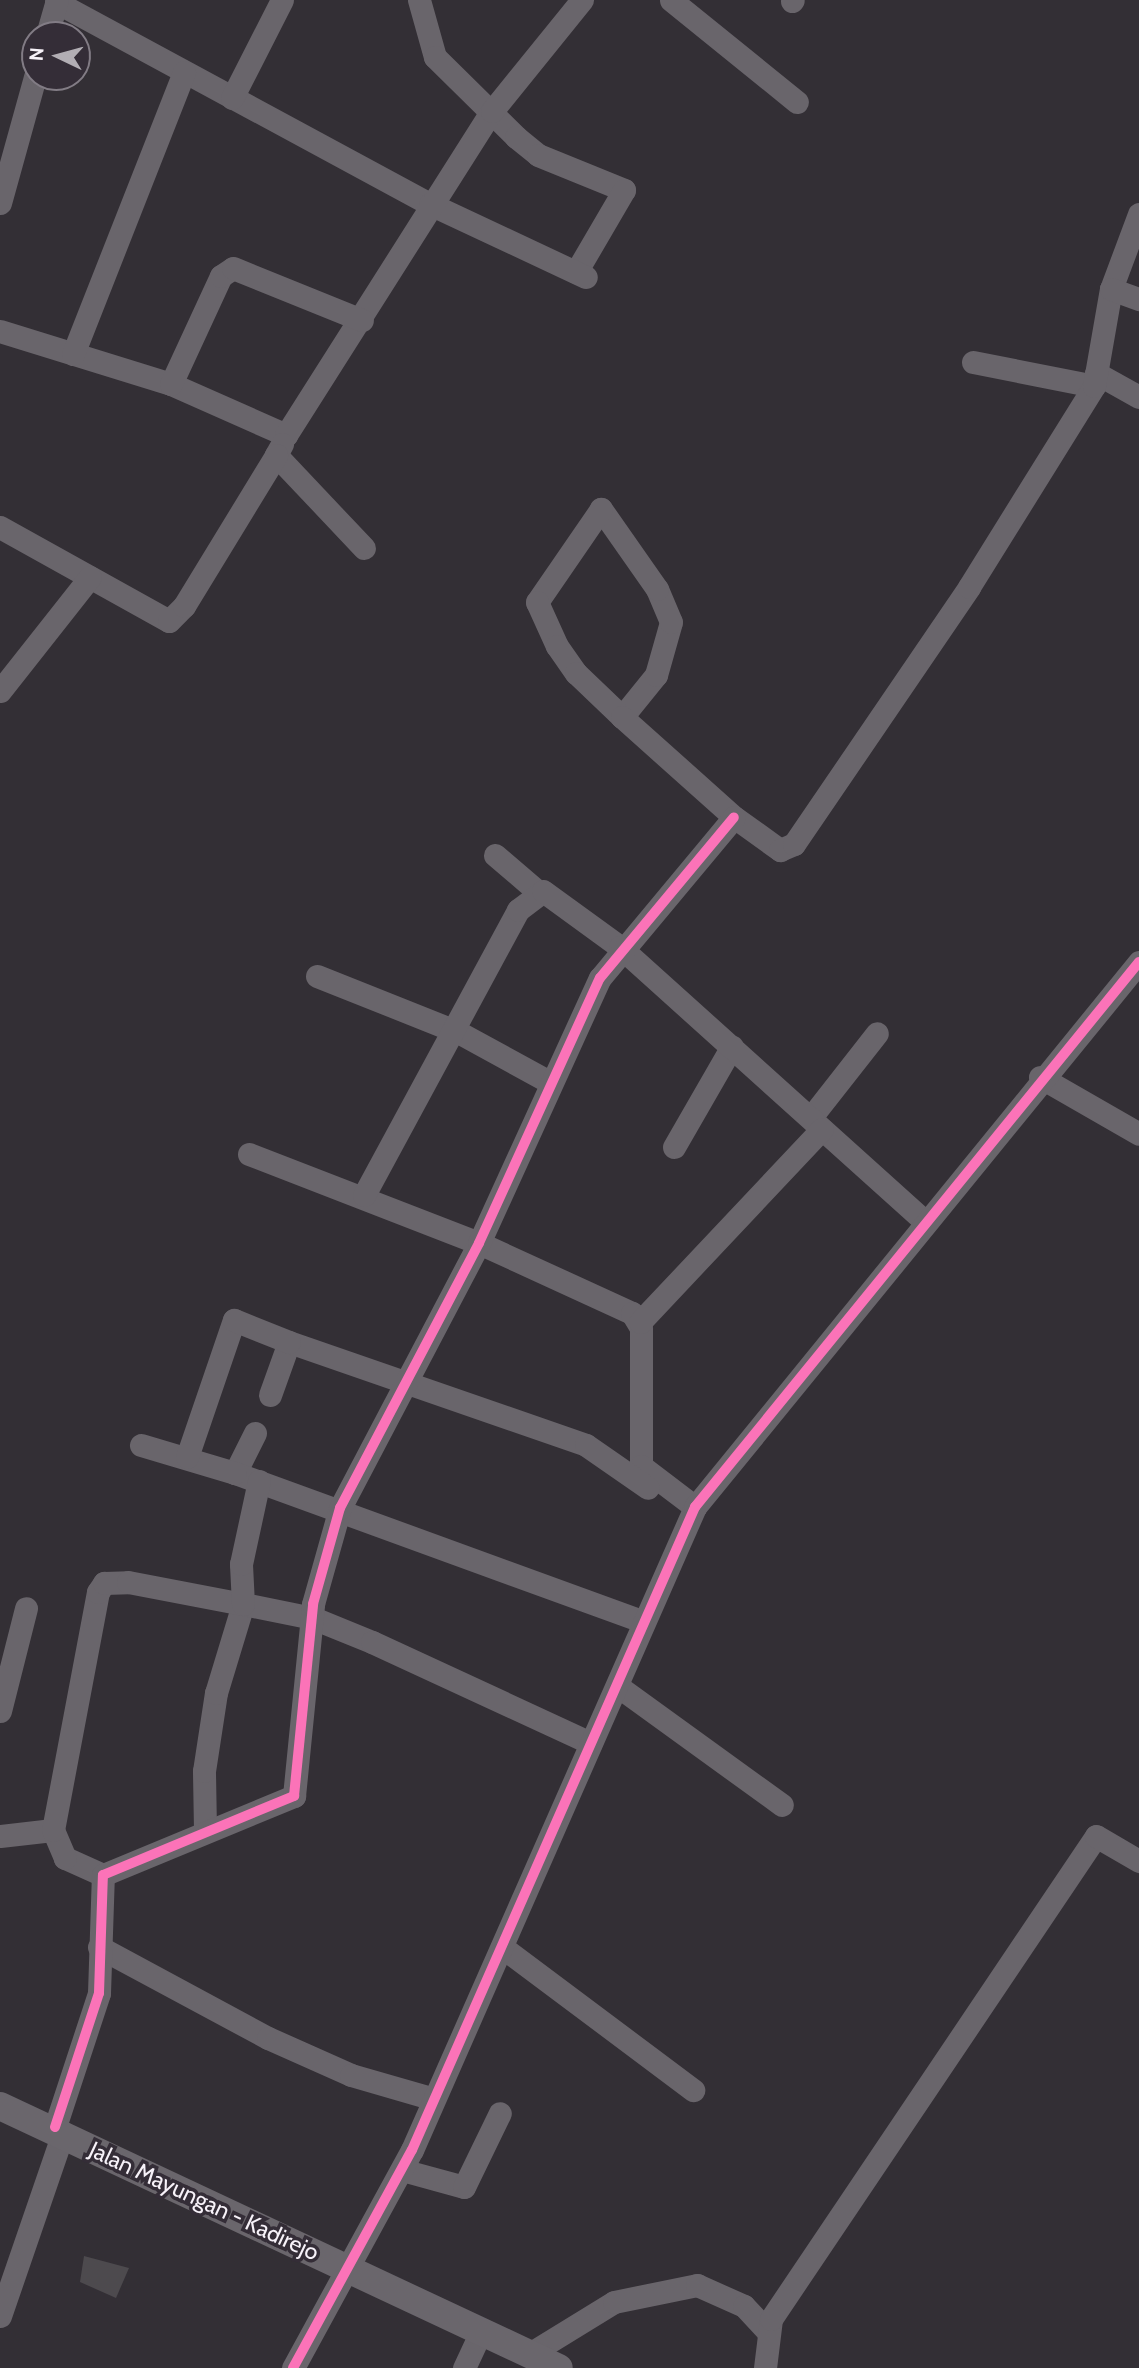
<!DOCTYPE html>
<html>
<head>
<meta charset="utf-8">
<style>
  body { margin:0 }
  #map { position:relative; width:1139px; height:2368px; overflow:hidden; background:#332f35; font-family:Cabin,sans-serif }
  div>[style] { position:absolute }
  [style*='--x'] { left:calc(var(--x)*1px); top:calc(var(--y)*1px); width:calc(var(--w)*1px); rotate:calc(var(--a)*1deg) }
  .building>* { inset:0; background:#4d4a4e }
  .minor>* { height:23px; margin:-11.5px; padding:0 11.5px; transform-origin:11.5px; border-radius:11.5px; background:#69656b }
  .major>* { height:28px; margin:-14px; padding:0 14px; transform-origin:14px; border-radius:14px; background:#6a666c }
  .cycleway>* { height:10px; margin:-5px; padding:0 5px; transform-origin:5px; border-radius:5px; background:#fb73b8 }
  span { translate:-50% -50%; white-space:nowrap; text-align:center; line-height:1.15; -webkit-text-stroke:7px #342d37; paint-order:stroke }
  .street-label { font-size:23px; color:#f7f2f9 }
  .north { position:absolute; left:21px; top:21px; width:70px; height:70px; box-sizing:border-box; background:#342d37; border:2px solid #827c85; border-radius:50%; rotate:275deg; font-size:19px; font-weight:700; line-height:28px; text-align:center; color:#f7f2f9 }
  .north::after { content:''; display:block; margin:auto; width:24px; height:32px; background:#b2aeb4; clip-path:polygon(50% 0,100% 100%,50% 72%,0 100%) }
</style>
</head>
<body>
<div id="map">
  <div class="building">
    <i style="clip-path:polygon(84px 2256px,129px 2268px,116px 2298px,80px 2282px)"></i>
  </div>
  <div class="minor">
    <i style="--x:419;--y:0;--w:59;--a:74.3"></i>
    <i style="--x:435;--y:57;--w:114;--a:44.6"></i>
    <i style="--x:516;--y:137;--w:28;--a:39"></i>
    <i style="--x:538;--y:155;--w:93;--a:22.1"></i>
    <i style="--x:624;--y:190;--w:95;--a:120.3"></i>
    <i style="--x:671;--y:0;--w:162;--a:39"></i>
    <i style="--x:792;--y:1;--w:1;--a:-45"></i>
    <i style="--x:56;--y:2;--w:425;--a:28.4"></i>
    <i style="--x:430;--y:204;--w:172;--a:25.1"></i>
    <i style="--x:47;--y:35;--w:36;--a:-74"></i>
    <i style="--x:232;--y:98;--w:110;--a:-63"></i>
    <i style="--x:0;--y:203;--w:131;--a:-74.5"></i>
    <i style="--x:1111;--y:289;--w:80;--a:-69.5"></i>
    <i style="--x:0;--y:331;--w:179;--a:17.2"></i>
    <i style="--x:171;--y:384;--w:126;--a:23.9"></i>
    <i style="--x:286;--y:435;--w:384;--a:-57.6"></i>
    <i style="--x:492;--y:111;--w:143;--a:-51"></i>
    <i style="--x:73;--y:354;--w:303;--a:-68.5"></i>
    <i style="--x:973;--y:362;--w:123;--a:11.2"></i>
    <i style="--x:1096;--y:373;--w:49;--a:29.2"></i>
    <i style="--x:171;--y:384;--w:119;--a:-65.2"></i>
    <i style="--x:221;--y:276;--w:14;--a:-34"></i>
    <i style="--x:233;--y:268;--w:139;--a:22"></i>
    <i style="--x:282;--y:444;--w:13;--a:119"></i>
    <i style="--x:276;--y:455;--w:128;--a:46.6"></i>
    <i style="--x:0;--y:527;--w:193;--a:29.1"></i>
    <i style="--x:169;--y:621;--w:21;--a:-45"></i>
    <i style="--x:184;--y:606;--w:177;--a:-58.6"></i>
    <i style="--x:0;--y:691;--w:145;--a:-51.7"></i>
    <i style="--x:622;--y:717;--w:54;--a:-51"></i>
    <i style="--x:656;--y:675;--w:55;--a:-74.2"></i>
    <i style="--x:671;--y:622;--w:36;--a:-113"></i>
    <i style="--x:657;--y:589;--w:98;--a:-125"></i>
    <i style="--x:601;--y:509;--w:113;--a:124.5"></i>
    <i style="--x:537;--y:602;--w:48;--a:65.6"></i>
    <i style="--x:557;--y:646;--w:33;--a:55"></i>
    <i style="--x:576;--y:673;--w:64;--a:43.7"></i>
    <i style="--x:622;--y:717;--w:150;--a:41.8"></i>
    <i style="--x:734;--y:817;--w:57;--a:35.7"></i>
    <i style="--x:780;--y:850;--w:15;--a:-23"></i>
    <i style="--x:794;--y:844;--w:311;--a:-55.7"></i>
    <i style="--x:969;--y:587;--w:237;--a:-58.1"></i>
    <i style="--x:1094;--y:386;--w:98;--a:-80.1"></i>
    <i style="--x:1111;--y:289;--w:30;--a:20"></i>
    <i style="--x:495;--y:855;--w:55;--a:40.6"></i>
    <i style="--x:317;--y:976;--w:152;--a:21.7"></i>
    <i style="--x:458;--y:1032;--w:106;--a:28.7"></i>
    <i style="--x:1040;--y:1077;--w:114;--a:29.9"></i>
    <i style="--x:812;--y:1116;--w:105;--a:-51.9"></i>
    <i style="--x:674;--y:1147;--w:116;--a:-60.1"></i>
    <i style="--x:249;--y:1154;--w:247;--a:21.2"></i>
    <i style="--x:479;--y:1243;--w:168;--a:24.6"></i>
    <i style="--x:632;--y:1313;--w:17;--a:59"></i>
    <i style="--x:641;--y:1328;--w:138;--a:90"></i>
    <i style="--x:641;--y:1466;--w:68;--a:37.2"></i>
    <i style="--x:364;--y:1195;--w:324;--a:-61.6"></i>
    <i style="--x:518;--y:910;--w:31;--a:-37"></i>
    <i style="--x:543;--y:891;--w:95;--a:36"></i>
    <i style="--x:620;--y:947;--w:408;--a:42"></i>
    <i style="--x:640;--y:1322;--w:265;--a:-46.7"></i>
    <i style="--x:270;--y:1395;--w:56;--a:-70.3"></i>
    <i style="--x:289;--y:1342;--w:314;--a:19.1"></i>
    <i style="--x:586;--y:1445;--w:75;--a:34.7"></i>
    <i style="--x:255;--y:1433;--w:45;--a:116.6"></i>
    <i style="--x:235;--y:1473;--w:435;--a:20"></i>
    <i style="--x:141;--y:1445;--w:98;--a:16.6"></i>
    <i style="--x:187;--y:1457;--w:145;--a:-71.1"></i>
    <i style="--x:234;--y:1320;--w:59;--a:21.8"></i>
    <i style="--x:619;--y:1687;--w:201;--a:35.9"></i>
    <i style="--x:0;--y:1711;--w:106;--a:-75.8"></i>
    <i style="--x:205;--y:1830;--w:59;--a:-91"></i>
    <i style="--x:204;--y:1771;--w:79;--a:-81.3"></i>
    <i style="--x:216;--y:1693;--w:93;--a:-73.1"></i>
    <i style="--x:243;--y:1604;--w:71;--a:11.3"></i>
    <i style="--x:313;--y:1618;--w:64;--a:22.1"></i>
    <i style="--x:372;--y:1642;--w:241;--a:24.8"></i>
    <i style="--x:0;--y:1836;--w:53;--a:-6.5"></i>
    <i style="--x:103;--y:1875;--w:42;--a:-155.9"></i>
    <i style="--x:65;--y:1858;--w:30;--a:-113"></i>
    <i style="--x:53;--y:1830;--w:242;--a:-79.3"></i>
    <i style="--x:98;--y:1592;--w:11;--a:-56"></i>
    <i style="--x:104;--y:1583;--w:24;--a:-2"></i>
    <i style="--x:128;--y:1582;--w:117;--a:10.8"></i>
    <i style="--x:243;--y:1604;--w:40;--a:-92.9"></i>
    <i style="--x:241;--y:1564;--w:85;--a:-77.8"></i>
    <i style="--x:99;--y:1947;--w:192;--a:28.3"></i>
    <i style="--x:268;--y:2038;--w:91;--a:24"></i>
    <i style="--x:351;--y:2075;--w:86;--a:16.1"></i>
    <i style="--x:502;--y:1947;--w:239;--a:36.8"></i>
    <i style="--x:55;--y:2127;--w:141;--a:-71.8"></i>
    <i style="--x:99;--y:1993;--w:118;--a:-88.1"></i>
    <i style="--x:103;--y:1875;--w:207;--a:-22.5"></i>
    <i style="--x:294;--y:1796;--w:193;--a:-84.3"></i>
    <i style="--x:313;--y:1604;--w:100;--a:-74.3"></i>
    <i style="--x:340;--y:1508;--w:299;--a:-62.3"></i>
    <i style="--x:479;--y:1243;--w:291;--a:-65.5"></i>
    <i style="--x:600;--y:978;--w:209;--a:-50.2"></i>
    <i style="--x:402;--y:2170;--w:64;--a:15.3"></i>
    <i style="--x:464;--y:2187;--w:82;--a:-64.1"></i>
    <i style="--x:0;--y:2316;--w:194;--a:-71"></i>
    <i style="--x:531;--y:2353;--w:97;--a:-31.6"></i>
    <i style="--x:614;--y:2302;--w:85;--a:-11.6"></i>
    <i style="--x:697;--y:2285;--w:51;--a:24.1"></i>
    <i style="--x:744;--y:2306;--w:34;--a:47"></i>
    <i style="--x:293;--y:2368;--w:248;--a:-61.4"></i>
    <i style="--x:412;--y:2150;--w:703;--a:-66.24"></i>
    <i style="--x:695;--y:1507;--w:703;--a:-50.83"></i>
    <i style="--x:464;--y:2368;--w:38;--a:-65"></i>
    <i style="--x:765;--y:2368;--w:49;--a:-83"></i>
    <i style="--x:771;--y:2319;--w:582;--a:-56.06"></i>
    <i style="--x:1096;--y:1836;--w:50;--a:30.2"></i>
  </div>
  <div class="major">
    <i style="--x:0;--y:2106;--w:617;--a:25.11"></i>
  </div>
  <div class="cycleway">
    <i style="--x:55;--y:2127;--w:141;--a:-71.8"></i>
    <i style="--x:99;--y:1993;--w:118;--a:-88.1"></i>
    <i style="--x:103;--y:1875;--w:207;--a:-22.5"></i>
    <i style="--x:294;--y:1796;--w:193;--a:-84.3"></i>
    <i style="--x:313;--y:1604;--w:100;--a:-74.3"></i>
    <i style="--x:340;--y:1508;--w:299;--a:-62.3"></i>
    <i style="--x:479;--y:1243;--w:291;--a:-65.5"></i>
    <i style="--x:600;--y:978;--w:209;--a:-50.2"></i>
    <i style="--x:293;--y:2368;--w:248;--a:-61.4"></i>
    <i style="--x:412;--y:2150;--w:703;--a:-66.24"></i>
    <i style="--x:695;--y:1507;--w:703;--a:-50.83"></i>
  </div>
  <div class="street-label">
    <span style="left:204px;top:2201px;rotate:25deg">Jalan Mayungan - Kadirejo</span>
  </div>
  <div class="north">N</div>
</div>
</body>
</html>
